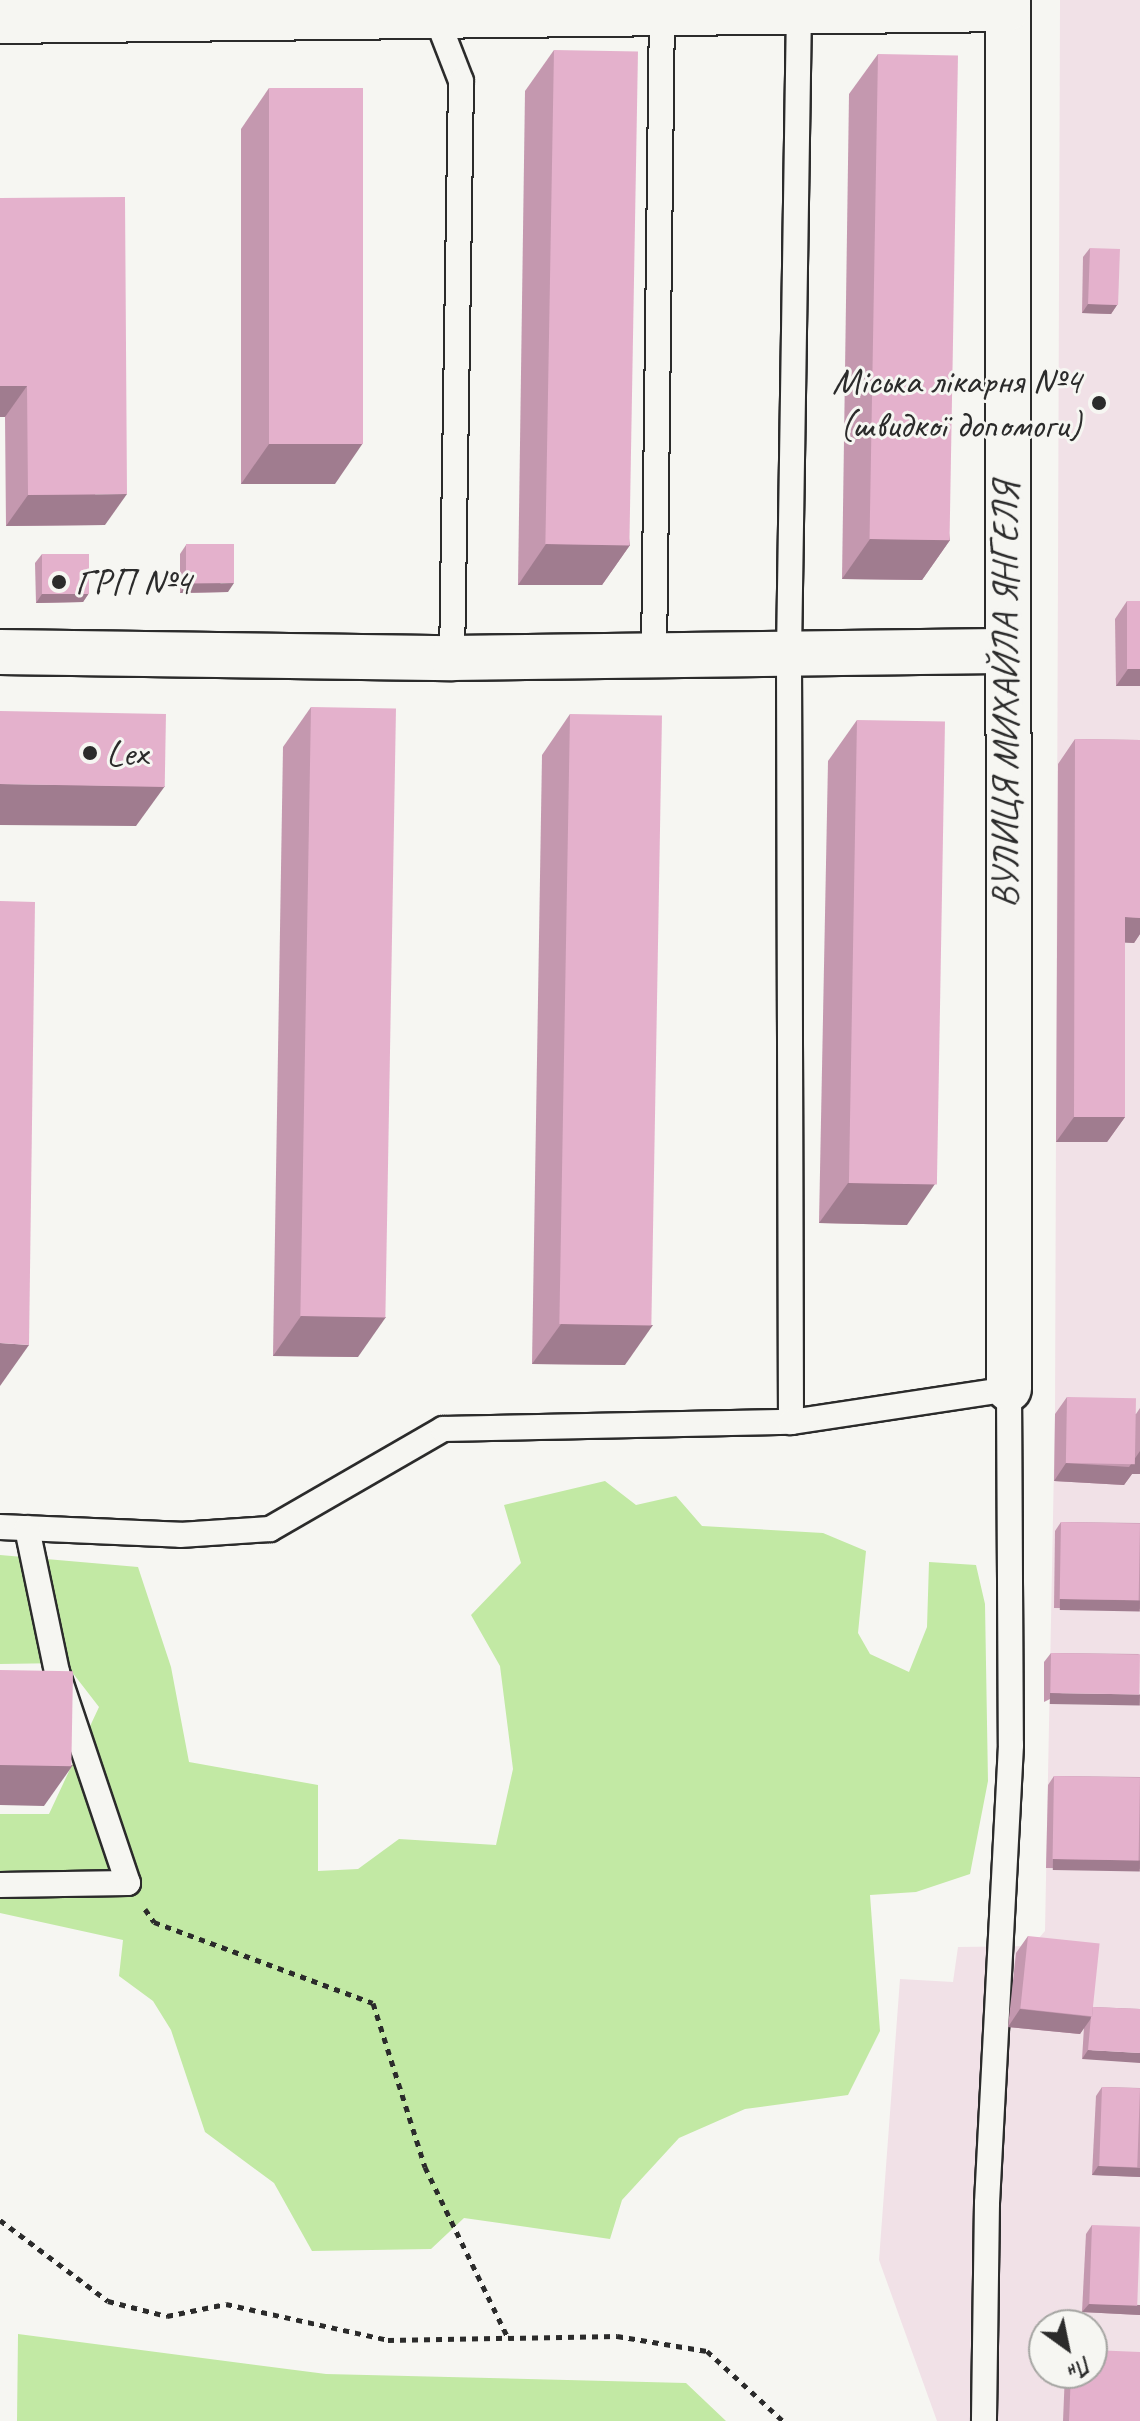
<!DOCTYPE html>
<html>
<head>
<meta charset="utf-8">
<style>
  body { margin:0 }
  #map { position:relative; width:1140px; height:2421px; overflow:hidden; background:#f6f6f2; font-family:Caveat,sans-serif }
  div>[style] { position:absolute }
  [style*='--x'] { left:calc(var(--x)*1px); top:calc(var(--y)*1px); width:calc(var(--w)*1px); rotate:calc(var(--a)*1deg) }
  .built>* { inset:0; background:#f1e1e7 }
  .green>* { inset:0; background:#c2e9a4 }
  .path>* { height:5px; margin-top:-2.5px; transform-origin:0; background:repeating-linear-gradient(90deg,#2b2b2b 0 6px,transparent 0 12px) }
  .roads { filter:drop-shadow(2px 0 #2b2b2b) drop-shadow(-2px 0 #2b2b2b) drop-shadow(0 2px #2b2b2b) drop-shadow(0 -2px #2b2b2b) }
  .lane>* { height:24px; margin:-12px; padding:0 12px; transform-origin:12px; border-radius:12px; background:#f6f6f2 }
  .street>* { height:44px; margin:-22px; padding:0 22px; transform-origin:22px; border-radius:22px; background:#f6f6f2 }
  .wall>* { inset:0; background:#c498af }
  .shaded-wall>* { inset:0; background:#a07c8f; transform-origin:0 0 }
  .building>* { inset:0; background:#e4b1cc; transform-origin:0 0 }
  .dots>* { width:22px; height:22px; translate:-50% -50%; box-sizing:border-box; border:4px solid #f6f6f2; border-radius:50% }
  span { translate:-50% -50%; white-space:nowrap; text-align:center; line-height:1.15; -webkit-text-stroke:6px #f6f6f2; paint-order:stroke }
  .poi-label { font-size:38px; color:#2b2b2b }
  .right { translate:-100% -50%; text-align:right }
  .left { translate:0 -50%; text-align:left }
  .street-label { font-size:38px; color:#2b2b2b }
  .north { position:absolute; left:1028px; top:2309px; width:80px; height:80px; box-sizing:border-box; background:#f6f6f2; border:2px solid #a5a5a2; border-radius:50%; rotate:147deg; font-size:22px; font-weight:700; line-height:32px; text-align:center; color:#2b2b2b }
  .north::after { content:''; display:block; margin:auto; width:28px; height:36px; background:#2b2b2b; clip-path:polygon(50% 0,100% 100%,50% 72%,0 100%) }
</style>
</head>
<body>
<div id="map">
  <div class="built">
    <i style="clip-path:polygon(evenodd,1060px 0,1140px 0,1140px 2421px,937px 2421px,879px 2260px,900px 1979px,953px 1982px,958px 1947px,1032px 1946px,1045px 1931px,1055px 1414px,1060px 0,1044px 2325px,1092px 2325px,1092px 2373px,1044px 2373px,1044px 2325px)"></i>
  </div>
  <div class="green">
    <i style="clip-path:polygon(605px 1481px,636px 1505px,676px 1496px,702px 1526px,823px 1533px,866px 1551px,858px 1633px,870px 1654px,909px 1672px,927px 1627px,929px 1562px,976px 1565px,985px 1604px,988px 1781px,970px 1874px,916px 1892px,870px 1895px,880px 2031px,848px 2095px,745px 2109px,679px 2138px,622px 2200px,610px 2239px,464px 2218px,431px 2249px,312px 2251px,274px 2183px,205px 2132px,171px 2030px,153px 2001px,119px 1976px,123px 1940px,0 1913px,0 1814px,49px 1814px,99px 1707px,65px 1663px,0 1664px,0 1555px,138px 1567px,171px 1667px,189px 1762px,318px 1785px,318px 1871px,358px 1869px,399px 1839px,496px 1845px,513px 1769px,500px 1666px,471px 1615px,521px 1563px,504px 1505px)"></i>
    <i style="clip-path:polygon(18px 2334px,326px 2374px,686px 2383px,726px 2421px,17px 2421px)"></i>
  </div>
  <div class="path">
    <i style="--x:145;--y:1909;--w:16;--a:55"></i>
    <i style="--x:154;--y:1922;--w:233;--a:20.3"></i>
    <i style="--x:373;--y:2003;--w:172;--a:72.4"></i>
    <i style="--x:425;--y:2167;--w:190;--a:64.1"></i>
    <i style="--x:0;--y:2220;--w:135;--a:36.9"></i>
    <i style="--x:108;--y:2301;--w:61;--a:14.3"></i>
    <i style="--x:167;--y:2316;--w:60;--a:-11.5"></i>
    <i style="--x:226;--y:2304;--w:166;--a:12.5"></i>
    <i style="--x:388;--y:2340;--w:229;--a:-1"></i>
    <i style="--x:617;--y:2336;--w:91;--a:9.5"></i>
    <i style="--x:707;--y:2351;--w:103;--a:42.6"></i>
  </div>
  <div class="roads">
    <div class="lane">
      <i style="--x:437;--y:19;--w:66;--a:68.8"></i>
      <i style="--x:461;--y:81;--w:577;--a:90.89"></i>
      <i style="--x:654;--y:655;--w:642;--a:-89.29"></i>
      <i style="--x:791;--y:1422;--w:769;--a:-90.15"></i>
      <i style="--x:789;--y:653;--w:641;--a:-89.11"></i>
      <i style="--x:0;--y:1527;--w:180;--a:2.5"></i>
      <i style="--x:180;--y:1535;--w:90;--a:-3.8"></i>
      <i style="--x:270;--y:1529;--w:200;--a:-30"></i>
      <i style="--x:443;--y:1429;--w:348;--a:-1.2"></i>
      <i style="--x:791;--y:1422;--w:220;--a:-8.6"></i>
      <i style="--x:1009;--y:1389;--w:356;--a:89.7"></i>
      <i style="--x:1011;--y:1745;--w:459;--a:93"></i>
      <i style="--x:987;--y:2203;--w:218;--a:90.8"></i>
      <i style="--x:0;--y:1885;--w:128;--a:-0.9"></i>
      <i style="--x:128;--y:1883;--w:223;--a:-108.6"></i>
      <i style="--x:57;--y:1672;--w:147;--a:-101.8"></i>
    </div>
    <div class="street">
      <i style="--x:1008;--y:0;--w:1389;--a:89.96"></i>
      <i style="--x:0;--y:21;--w:1008;--a:-0.68"></i>
      <i style="--x:0;--y:652;--w:452;--a:0.8"></i>
      <i style="--x:452;--y:658;--w:551;--a:-0.73"></i>
    </div>
  </div>
  <div class="wall">
    <i style="clip-path:polygon(554px 50px,630px 545px,602px 585px,518px 585px,525px 91px)"></i>
    <i style="clip-path:polygon(878px 54px,950px 540px,922px 580px,842px 579px,849px 94px)"></i>
    <i style="clip-path:polygon(269px 88px,335px 484px,241px 484px,241px 129px)"></i>
    <i style="clip-path:polygon(0 198px,105px 525px,6px 526px,5px 417px)"></i>
    <i style="clip-path:polygon(1090px 248px,1117px 305px,1111px 314px,1082px 313px,1083px 257px)"></i>
    <i style="clip-path:polygon(186px 545px,228px 592px,180px 593px,180px 554px)"></i>
    <i style="clip-path:polygon(42px 554px,89px 593px,83px 602px,36px 603px,35px 563px)"></i>
    <i style="clip-path:polygon(1127px 601px,1140px 686px,1116px 686px,1115px 619px)"></i>
    <i style="clip-path:polygon(311px 707px,358px 1357px,273px 1356px,283px 747px)"></i>
    <i style="clip-path:polygon(570px 714px,625px 1365px,532px 1364px,542px 755px)"></i>
    <i style="clip-path:polygon(857px 720px,907px 1225px,819px 1223px,828px 761px)"></i>
    <i style="clip-path:polygon(1075px 739px,1140px 740px,1140px 934px,1134px 943px,1125px 942px,1125px 1117px,1107px 1142px,1056px 1142px,1058px 764px)"></i>
    <i style="clip-path:polygon(1067px 1397px,1136px 1414px,1140px 1408px,1140px 1474px,1132px 1474px,1124px 1485px,1054px 1481px,1055px 1414px)"></i>
    <i style="clip-path:polygon(1061px 1522px,1140px 1523px,1140px 1609px,1054px 1608px,1055px 1531px)"></i>
    <i style="clip-path:polygon(1051px 1653px,1140px 1654px,1044px 1702px,1044px 1662px)"></i>
    <i style="clip-path:polygon(1054px 1776px,1140px 1777px,1140px 1869px,1046px 1868px,1048px 1785px)"></i>
    <i style="clip-path:polygon(1028px 1936px,1093px 2007px,1140px 2009px,1082px 2059px,1084px 2027px,1080px 2034px,1008px 2027px,1016px 1953px)"></i>
    <i style="clip-path:polygon(1102px 2087px,1140px 2088px,1140px 2177px,1092px 2175px,1096px 2096px)"></i>
    <i style="clip-path:polygon(1092px 2225px,1140px 2315px,1082px 2312px,1086px 2234px)"></i>
    <i style="clip-path:polygon(1065px 2373px,1092px 2373px,1140px 2421px,1063px 2421px)"></i>
  </div>
  <div class="shaded-wall">
    <i style="clip-path:polygon(1088px 304px,1117px 305px,1111px 314px,1082px 313px)"></i>
    <i style="clip-path:polygon(0 386px,27px 386px,5px 417px,0 417px)"></i>
    <i style="clip-path:polygon(363px 443px,335px 484px,241px 484px,269px 444px)"></i>
    <i style="clip-path:polygon(127px 494px,105px 525px,6px 526px,28px 495px)"></i>
    <i style="clip-path:polygon(870px 539px,950px 540px,922px 580px,842px 579px)"></i>
    <i style="clip-path:polygon(546px 544px,630px 545px,602px 585px,518px 585px)"></i>
    <i style="clip-path:polygon(234px 583px,228px 592px,180px 593px,186px 584px)"></i>
    <i style="clip-path:polygon(89px 593px,83px 602px,36px 603px,42px 594px)"></i>
    <i style="clip-path:polygon(1140px 668px,1140px 686px,1116px 686px,1128px 669px)"></i>
    <i style="clip-path:polygon(0 784px,165px 786px,136px 826px,0 825px)"></i>
    <i style="clip-path:polygon(1125px 917px,1140px 918px,1140px 934px,1134px 943px,1108px 942px)"></i>
    <i style="clip-path:polygon(1074px 1117px,1125px 1117px,1107px 1142px,1056px 1142px)"></i>
    <i style="clip-path:polygon(848px 1183px,935px 1184px,907px 1225px,819px 1223px)"></i>
    <i style="clip-path:polygon(301px 1316px,386px 1317px,358px 1357px,273px 1356px)"></i>
    <i style="clip-path:polygon(561px 1324px,653px 1325px,625px 1365px,532px 1364px)"></i>
    <i style="clip-path:polygon(0 1343px,29px 1345px,0 1386px)"></i>
    <i style="clip-path:polygon(1140px 1451px,1140px 1474px,1132px 1474px,1124px 1485px,1054px 1481px,1066px 1463px,1129px 1467px)"></i>
    <i style="left:1060px;top:1599px;width:80px;height:11px;rotate:1deg"></i>
    <i style="left:1050px;top:1693px;width:90px;height:11px;rotate:1deg"></i>
    <i style="clip-path:polygon(0 1765px,73px 1765px,44px 1806px,0 1805px)"></i>
    <i style="left:1053px;top:1859px;width:87px;height:11px;rotate:1deg"></i>
    <i style="clip-path:polygon(1020px 2009px,1092px 2017px,1080px 2034px,1008px 2027px)"></i>
    <i style="clip-path:polygon(1088px 2050px,1140px 2053px,1140px 2063px,1082px 2059px)"></i>
    <i style="clip-path:polygon(1098px 2166px,1140px 2168px,1140px 2177px,1092px 2175px)"></i>
    <i style="clip-path:polygon(1089px 2304px,1140px 2305px,1140px 2315px,1082px 2312px)"></i>
  </div>
  <div class="building">
    <i style="left:554px;top:50px;width:84px;height:494px;rotate:1deg"></i>
    <i style="left:878px;top:54px;width:80px;height:485px;rotate:1deg"></i>
    <i style="left:269px;top:88px;width:94px;height:356px"></i>
    <i style="clip-path:polygon(125px 197px,127px 494px,28px 495px,27px 386px,0 386px,0 198px)"></i>
    <i style="left:1090px;top:248px;width:30px;height:56px;rotate:2deg"></i>
    <i style="left:234px;top:544px;width:39px;height:48px;rotate:90deg"></i>
    <i style="left:42px;top:554px;width:47px;height:40px"></i>
    <i style="left:1127px;top:601px;width:13px;height:68px"></i>
    <i style="left:311px;top:707px;width:85px;height:609px;rotate:1deg"></i>
    <i style="left:0;top:711px;width:166px;height:73px;rotate:1deg"></i>
    <i style="left:570px;top:714px;width:92px;height:610px;rotate:1deg"></i>
    <i style="left:857px;top:720px;width:88px;height:463px;rotate:1deg"></i>
    <i style="clip-path:polygon(1075px 739px,1140px 740px,1140px 918px,1125px 917px,1125px 1117px,1074px 1117px)"></i>
    <i style="clip-path:polygon(0 901px,35px 902px,29px 1345px,0 1343px)"></i>
    <i style="left:1067px;top:1397px;width:69px;height:66px;rotate:1deg"></i>
    <i style="left:1061px;top:1522px;width:79px;height:77px;rotate:1deg"></i>
    <i style="left:1051px;top:1653px;width:89px;height:40px;rotate:1deg"></i>
    <i style="left:0;top:1670px;width:73px;height:95px;rotate:1deg"></i>
    <i style="left:1054px;top:1776px;width:86px;height:83px;rotate:1deg"></i>
    <i style="left:1028px;top:1936px;width:72px;height:73px;rotate:6deg"></i>
    <i style="clip-path:polygon(1093px 2007px,1140px 2009px,1140px 2053px,1088px 2050px,1091px 2016px,1092px 2017px)"></i>
    <i style="left:1102px;top:2087px;width:38px;height:79px;rotate:2deg"></i>
    <i style="left:1092px;top:2225px;width:48px;height:79px;rotate:2deg"></i>
    <i style="clip-path:polygon(1092px 2350px,1140px 2352px,1140px 2421px,1069px 2421px,1071px 2373px,1092px 2373px)"></i>
  </div>
  <div class="dots">
    <i style="left:1099px;top:403px;background:#2b2b2b"></i>
    <i style="left:59px;top:582px;background:#2b2b2b"></i>
    <i style="left:90px;top:753px;background:#2b2b2b"></i>
  </div>
  <div class="poi-label">
    <span class="right" style="left:1081px;top:403px">Міська лікарня №4<br>(швидкої допомоги)</span>
    <span class="left" style="left:75px;top:582px">ГРП №4</span>
    <span class="left" style="left:106px;top:753px">Lex</span>
  </div>
  <div class="street-label">
    <span style="left:1005px;top:695px;rotate:-90deg">ВУЛИЦЯ МИХАЙЛА ЯНГЕЛЯ</span>
  </div>
  <div class="north">Пн</div>
</div>
</body>
</html>
